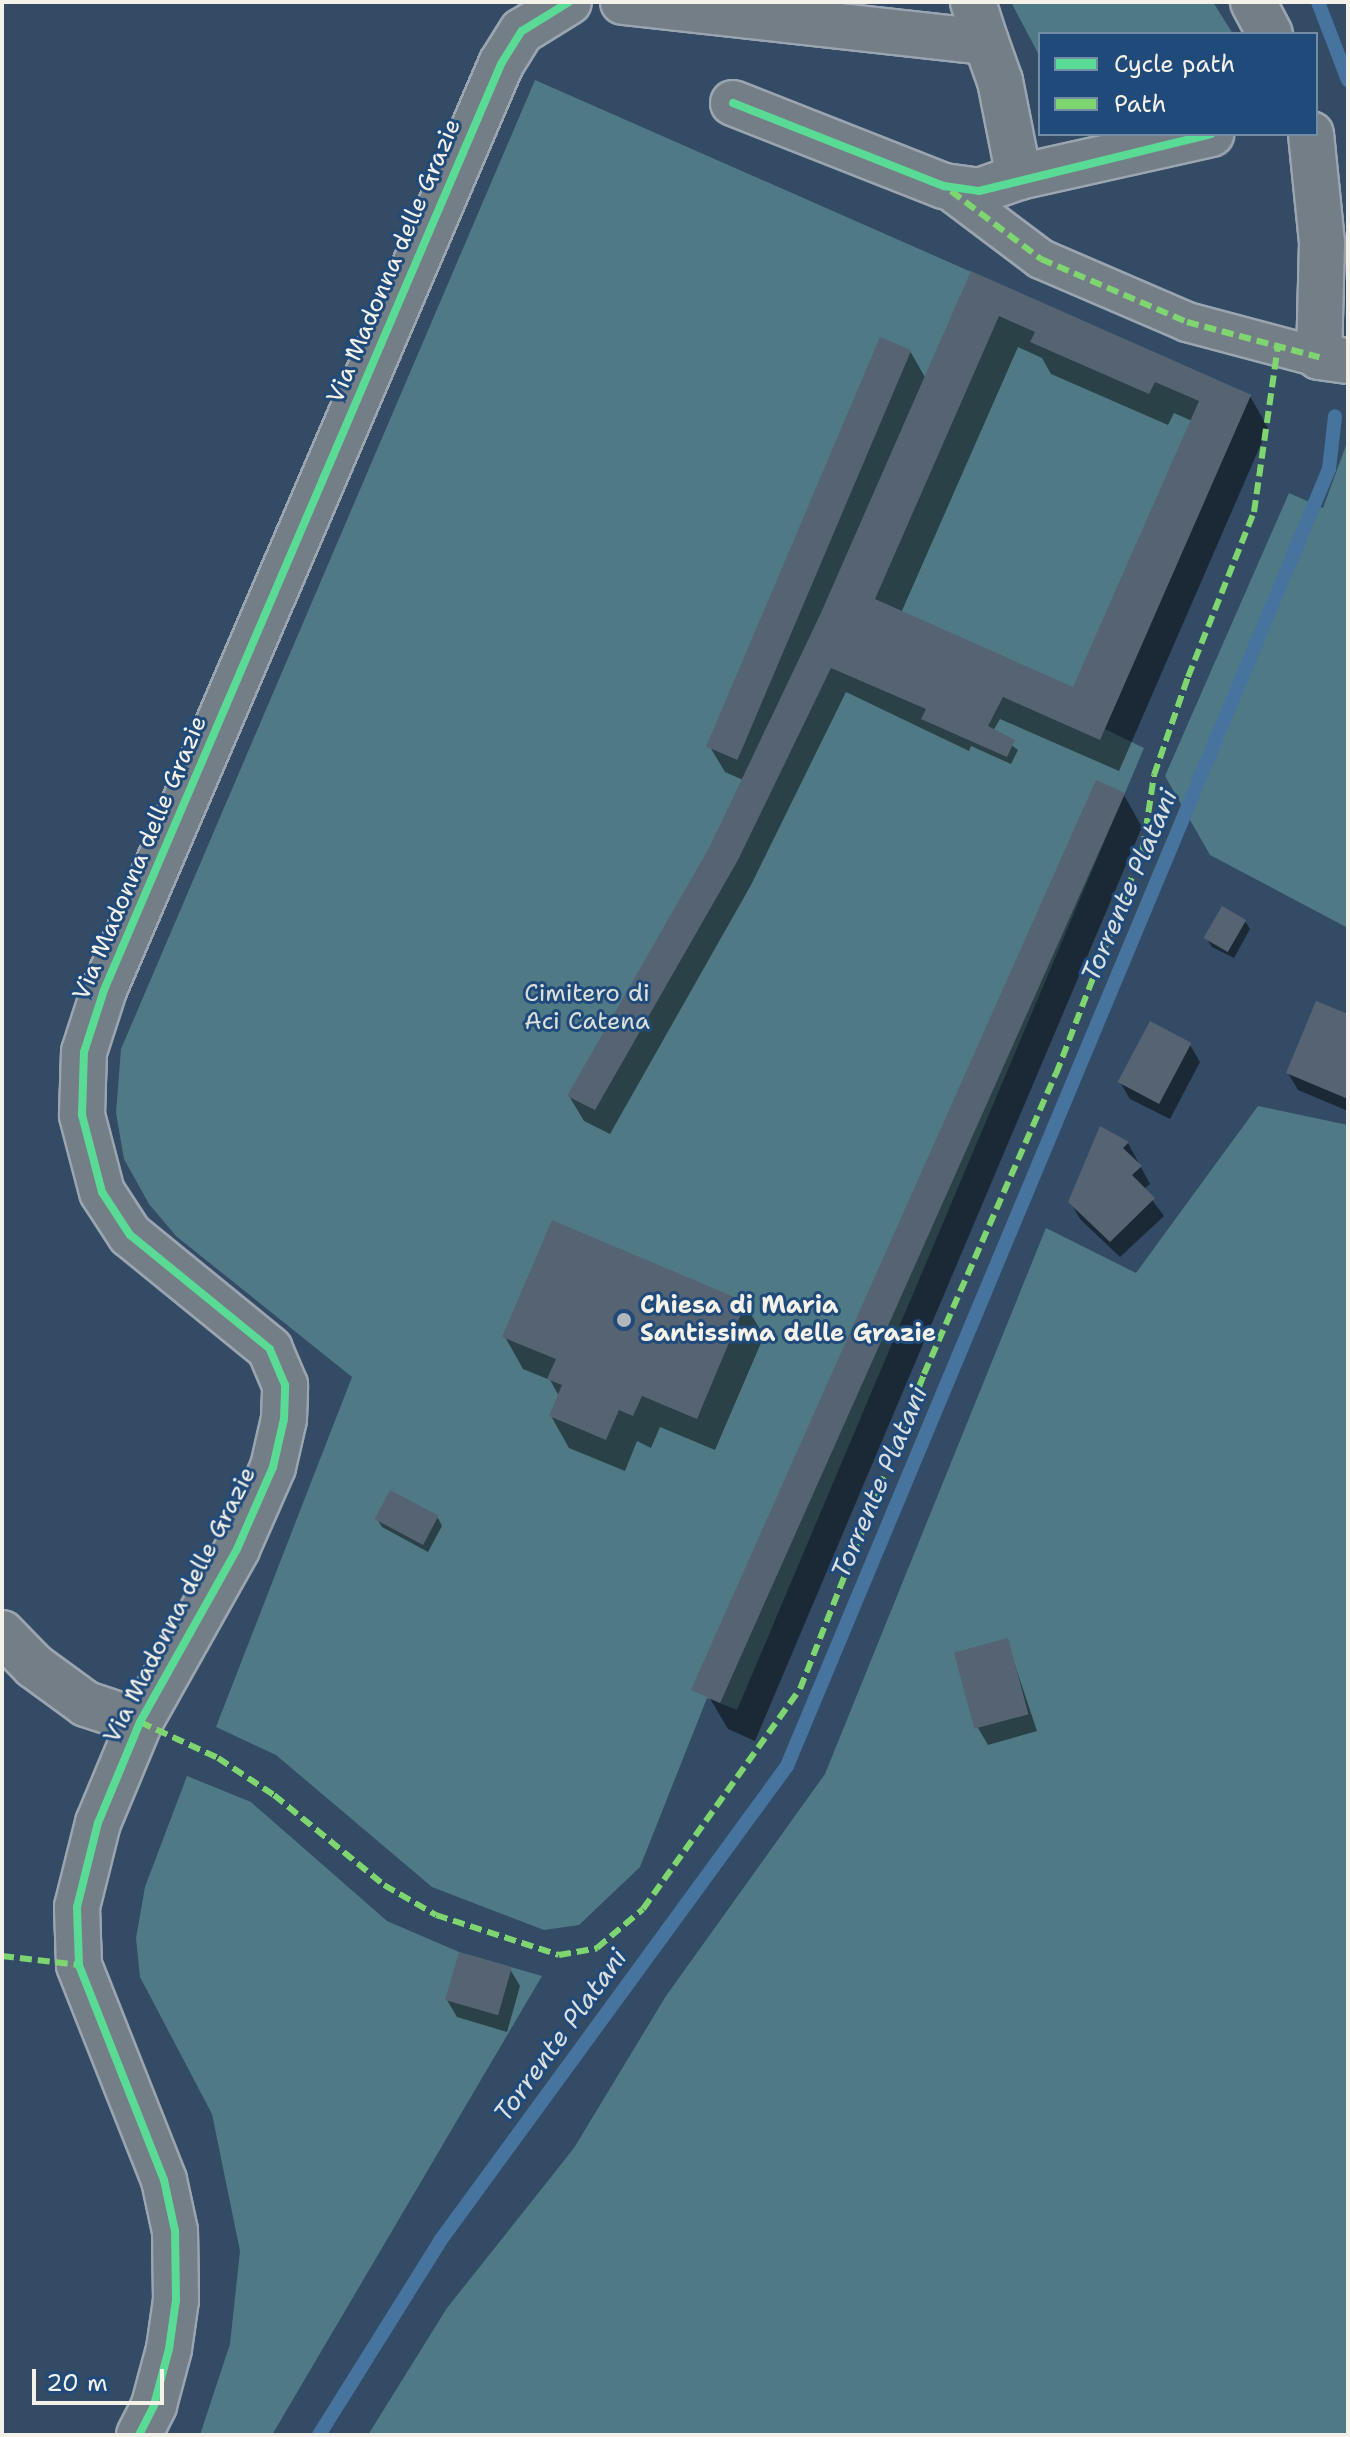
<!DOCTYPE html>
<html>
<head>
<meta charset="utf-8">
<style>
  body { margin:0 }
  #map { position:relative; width:1350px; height:2437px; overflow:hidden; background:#344b65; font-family:"Shantell Sans",sans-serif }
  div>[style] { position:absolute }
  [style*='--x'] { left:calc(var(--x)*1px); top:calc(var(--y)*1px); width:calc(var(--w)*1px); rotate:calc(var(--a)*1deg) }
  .green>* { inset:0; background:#4f7a85 }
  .shadow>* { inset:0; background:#0007 }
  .stream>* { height:14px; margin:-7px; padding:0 7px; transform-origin:7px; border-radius:7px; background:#47749f }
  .building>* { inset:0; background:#566373; transform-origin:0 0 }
  .roads { filter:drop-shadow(2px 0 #9ba5af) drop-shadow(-2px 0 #9ba5af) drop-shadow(0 2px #9ba5af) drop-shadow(0 -2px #9ba5af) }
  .pedestrian>* { height:38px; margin:-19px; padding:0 19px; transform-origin:19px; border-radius:19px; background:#737e87 }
  .minor>* { height:44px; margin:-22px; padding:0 22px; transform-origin:22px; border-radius:22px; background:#737e87 }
  .tertiary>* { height:44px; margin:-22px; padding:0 22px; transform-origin:22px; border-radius:22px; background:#737e87 }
  .quiet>* { height:6px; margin-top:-3px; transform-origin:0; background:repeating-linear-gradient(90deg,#7fd670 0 12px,transparent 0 18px) }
  .cycleway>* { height:8px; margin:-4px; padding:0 4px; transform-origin:4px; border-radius:4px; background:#5adb95 }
  .dots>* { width:22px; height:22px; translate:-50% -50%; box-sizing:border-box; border:4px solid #1f4a7a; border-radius:50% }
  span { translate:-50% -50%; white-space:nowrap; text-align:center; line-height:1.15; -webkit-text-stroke:6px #1f4a7a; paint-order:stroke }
  .street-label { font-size:24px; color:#f4f1e8 }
  .park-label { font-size:24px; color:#dce0da }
  .poi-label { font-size:24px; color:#f4f1e8; font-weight:700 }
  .left { translate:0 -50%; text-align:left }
  .water-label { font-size:26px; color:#dadfde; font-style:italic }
  .frame { position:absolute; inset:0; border:4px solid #f4f1e8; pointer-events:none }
  .legend { position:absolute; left:1038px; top:32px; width:280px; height:104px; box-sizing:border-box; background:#1f4a7a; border:2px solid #748da6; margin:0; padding:10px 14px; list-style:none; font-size:24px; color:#f4f1e8 }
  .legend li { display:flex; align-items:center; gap:16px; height:40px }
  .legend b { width:40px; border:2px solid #748da6 }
  .scale { position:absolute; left:32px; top:2369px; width:132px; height:36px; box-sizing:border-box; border:4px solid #f4f1e8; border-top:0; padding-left:10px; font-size:24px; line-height:28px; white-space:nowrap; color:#f4f1e8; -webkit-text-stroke:6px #1f4a7a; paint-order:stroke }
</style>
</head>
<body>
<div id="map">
  <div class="green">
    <i style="clip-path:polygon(1011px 2px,1213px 2px,1233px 34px,1040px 34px,1040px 57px)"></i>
    <i style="clip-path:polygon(535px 80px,1251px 395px,1105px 729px,1144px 748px,737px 1710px,707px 1698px,640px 1867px,579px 1925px,544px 1930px,432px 1887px,276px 1755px,216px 1727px,352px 1377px,176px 1236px,149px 1204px,124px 1159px,116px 1113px,121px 1049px)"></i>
    <i style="clip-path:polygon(1348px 440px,1348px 928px,1210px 855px,1165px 776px,1289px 493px,1323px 508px)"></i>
    <i style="clip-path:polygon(1258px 1106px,1348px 1125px,1348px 2435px,368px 2435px,447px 2308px,574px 2148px,666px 1996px,825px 1774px,1046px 1228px,1136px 1273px)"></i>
    <i style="clip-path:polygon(187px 1776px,251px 1802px,387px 1921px,459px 1952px,542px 1976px,272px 2435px,200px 2435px,230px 2344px,240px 2251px,212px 2114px,140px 1977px,136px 1938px,145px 1887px)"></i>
  </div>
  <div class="shadow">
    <i style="clip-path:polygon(evenodd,972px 274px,1250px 396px,1268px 428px,1119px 771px,1000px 719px,993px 731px,1018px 750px,1011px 764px,971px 746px,969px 751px,846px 692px,751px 885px,610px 1134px,584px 1121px,569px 1096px,712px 847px,743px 780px,725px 772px,710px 747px,910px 351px,926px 379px,972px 274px,1018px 347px,1042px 358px,1051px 374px,1168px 425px,1174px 413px,1192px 421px,1074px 690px,901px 613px,1018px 347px)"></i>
    <i style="clip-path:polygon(1124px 795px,1142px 827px,755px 1741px,728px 1729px,709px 1697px)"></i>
    <i style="clip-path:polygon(1245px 921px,1250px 929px,1234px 958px,1212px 947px,1207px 939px)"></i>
    <i style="clip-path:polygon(1348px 1015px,1348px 1111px,1298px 1090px,1288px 1073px)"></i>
    <i style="clip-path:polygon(1190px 1045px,1200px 1062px,1170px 1119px,1130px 1099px,1120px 1082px)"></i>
    <i style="clip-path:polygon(1101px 1129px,1128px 1143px,1150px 1184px,1144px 1189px,1164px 1216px,1120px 1257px,1080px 1219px,1070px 1201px)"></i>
    <i style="clip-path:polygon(745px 1304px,764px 1336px,715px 1450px,660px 1427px,651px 1448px,637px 1441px,625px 1471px,569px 1448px,551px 1416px,559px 1396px,550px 1380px,523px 1369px,505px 1337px)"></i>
    <i style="clip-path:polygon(438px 1518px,442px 1526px,428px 1552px,382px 1527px,377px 1519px)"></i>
    <i style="clip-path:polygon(1007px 1641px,1037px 1731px,988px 1745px,978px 1728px)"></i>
    <i style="clip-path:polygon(510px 1969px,520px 1986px,507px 2032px,457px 2017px,447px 2000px)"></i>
  </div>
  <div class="stream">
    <i style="--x:1318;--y:2;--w:84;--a:69"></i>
    <i style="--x:319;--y:2435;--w:229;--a:-58"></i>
    <i style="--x:440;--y:2241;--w:588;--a:-53.85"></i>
    <i style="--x:787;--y:1766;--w:1406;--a:-67.32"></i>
    <i style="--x:1329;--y:469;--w:53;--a:-83.5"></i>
  </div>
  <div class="building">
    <i style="clip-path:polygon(evenodd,971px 271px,1251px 395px,1100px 740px,1003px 697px,988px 726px,1015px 740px,1007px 757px,921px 719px,926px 709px,831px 668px,738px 860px,595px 1110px,567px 1096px,710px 846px,820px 615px,971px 271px,999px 316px,1035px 332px,1030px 342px,1149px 394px,1155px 382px,1199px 401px,1073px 687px,875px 599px,999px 316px)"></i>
    <i style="left:880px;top:337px;width:34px;height:445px;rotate:23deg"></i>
    <i style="left:1096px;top:780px;width:32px;height:996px;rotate:24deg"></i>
    <i style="left:1222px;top:906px;width:28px;height:37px;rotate:30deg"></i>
    <i style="clip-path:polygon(1316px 1001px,1348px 1014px,1348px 1099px,1286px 1073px)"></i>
    <i style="left:1150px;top:1021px;width:47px;height:69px;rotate:28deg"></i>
    <i style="clip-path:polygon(1100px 1126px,1129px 1142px,1123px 1148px,1142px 1166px,1132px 1175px,1155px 1198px,1110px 1242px,1068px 1202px)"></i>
    <i style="clip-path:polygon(552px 1220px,746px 1302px,697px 1419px,642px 1396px,633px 1416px,619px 1410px,606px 1440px,549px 1416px,562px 1385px,547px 1379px,556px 1359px,502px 1337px)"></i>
    <i style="left:390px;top:1490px;width:55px;height:33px;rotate:28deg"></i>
    <i style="left:1008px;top:1638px;width:79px;height:56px;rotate:75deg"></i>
    <i style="left:459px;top:1952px;width:55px;height:50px;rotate:16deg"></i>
  </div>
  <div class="roads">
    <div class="pedestrian">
      <i style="--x:944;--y:186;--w:121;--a:37"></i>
      <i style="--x:1041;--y:259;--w:159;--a:23.3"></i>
      <i style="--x:1187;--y:322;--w:137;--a:14.9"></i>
    </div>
    <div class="minor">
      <i style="--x:973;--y:2;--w:42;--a:72"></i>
      <i style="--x:1253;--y:2;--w:36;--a:62"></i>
      <i style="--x:733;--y:103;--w:227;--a:21.5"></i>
      <i style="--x:944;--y:186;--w:35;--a:8"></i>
      <i style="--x:979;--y:191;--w:42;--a:-19.3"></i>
      <i style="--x:2;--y:1633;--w:46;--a:45.9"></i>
      <i style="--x:34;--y:1666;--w:64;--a:36.2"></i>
      <i style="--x:86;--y:1704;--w:57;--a:18.4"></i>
    </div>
    <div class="tertiary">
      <i style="--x:623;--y:2;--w:365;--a:6.3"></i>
      <i style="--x:986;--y:42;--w:41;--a:70.3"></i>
      <i style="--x:1000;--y:81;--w:98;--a:78.8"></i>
      <i style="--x:1019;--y:177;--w:197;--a:-12.6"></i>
      <i style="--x:1311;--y:134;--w:110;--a:84.2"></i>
      <i style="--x:1322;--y:243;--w:114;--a:91.5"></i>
      <i style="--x:1319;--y:357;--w:29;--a:8"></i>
      <i style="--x:139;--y:2435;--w:34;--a:-63"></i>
      <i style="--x:154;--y:2405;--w:58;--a:-75"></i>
      <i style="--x:169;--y:2349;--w:49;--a:-81.9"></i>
      <i style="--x:176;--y:2300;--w:69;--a:-90.8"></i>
      <i style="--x:175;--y:2231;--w:52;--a:-102.2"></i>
      <i style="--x:164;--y:2180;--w:231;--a:-111.6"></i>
      <i style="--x:79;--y:1965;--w:58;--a:-92"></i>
      <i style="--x:77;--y:1907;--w:87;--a:-76"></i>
      <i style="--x:98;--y:1823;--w:109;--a:-67.4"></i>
      <i style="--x:140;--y:1722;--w:198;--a:-60.7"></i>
      <i style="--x:237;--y:1549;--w:90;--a:-66.3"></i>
      <i style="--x:273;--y:1467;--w:49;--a:-77.1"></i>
      <i style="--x:284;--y:1419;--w:34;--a:-88"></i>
      <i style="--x:285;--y:1385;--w:39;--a:-113"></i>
      <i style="--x:270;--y:1349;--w:181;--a:-140.8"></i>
      <i style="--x:130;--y:1235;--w:51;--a:-123.1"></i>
      <i style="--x:102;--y:1192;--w:80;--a:-104.6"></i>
      <i style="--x:82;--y:1115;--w:63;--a:-88.2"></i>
      <i style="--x:84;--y:1052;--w:65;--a:-72.1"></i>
      <i style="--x:104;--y:990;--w:1008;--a:-66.79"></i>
      <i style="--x:501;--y:64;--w:39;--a:-58"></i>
      <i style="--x:522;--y:31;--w:55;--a:-31.7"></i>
    </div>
  </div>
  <div class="quiet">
    <i style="--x:951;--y:191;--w:113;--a:37.1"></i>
    <i style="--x:1041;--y:259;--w:159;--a:23.3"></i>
    <i style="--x:1187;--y:322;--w:137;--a:14.9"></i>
    <i style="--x:140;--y:1722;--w:86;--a:24.8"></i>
    <i style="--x:218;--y:1758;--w:67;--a:33.5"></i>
    <i style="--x:274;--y:1795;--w:142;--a:39.3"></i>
    <i style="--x:384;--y:1885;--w:60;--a:30"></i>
    <i style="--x:436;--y:1915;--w:129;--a:18"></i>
    <i style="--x:559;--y:1955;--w:39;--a:-10"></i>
    <i style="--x:597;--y:1948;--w:60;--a:-40.3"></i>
    <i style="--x:643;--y:1909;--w:270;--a:-54.5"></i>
    <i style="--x:800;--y:1689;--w:339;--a:-68.5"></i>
    <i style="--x:924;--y:1374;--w:328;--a:-66.3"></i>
    <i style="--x:1056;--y:1074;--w:242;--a:-68.9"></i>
    <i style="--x:1143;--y:848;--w:74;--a:-81.4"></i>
    <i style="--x:1154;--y:775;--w:104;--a:-70.9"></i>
    <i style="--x:1188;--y:677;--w:178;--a:-68.2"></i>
    <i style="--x:1254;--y:512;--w:168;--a:-81.8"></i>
    <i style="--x:2;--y:1956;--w:78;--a:6.7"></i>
  </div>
  <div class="cycleway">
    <i style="--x:733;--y:103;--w:227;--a:21.5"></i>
    <i style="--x:944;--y:186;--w:35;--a:8"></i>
    <i style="--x:979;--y:191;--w:239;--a:-13.8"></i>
    <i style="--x:139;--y:2435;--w:34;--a:-63"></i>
    <i style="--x:154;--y:2405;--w:58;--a:-75"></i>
    <i style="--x:169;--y:2349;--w:49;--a:-81.9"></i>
    <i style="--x:176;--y:2300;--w:69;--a:-90.8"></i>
    <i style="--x:175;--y:2231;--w:52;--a:-102.2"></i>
    <i style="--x:164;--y:2180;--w:231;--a:-111.6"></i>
    <i style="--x:79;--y:1965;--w:58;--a:-92"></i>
    <i style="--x:77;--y:1907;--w:87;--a:-76"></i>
    <i style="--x:98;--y:1823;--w:109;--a:-67.4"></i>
    <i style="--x:140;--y:1722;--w:198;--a:-60.7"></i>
    <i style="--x:237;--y:1549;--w:90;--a:-66.3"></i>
    <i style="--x:273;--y:1467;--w:49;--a:-77.1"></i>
    <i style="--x:284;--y:1419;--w:34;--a:-88"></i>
    <i style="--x:285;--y:1385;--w:39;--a:-113"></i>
    <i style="--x:270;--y:1349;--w:181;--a:-140.8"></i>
    <i style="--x:130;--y:1235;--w:51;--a:-123.1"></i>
    <i style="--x:102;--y:1192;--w:80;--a:-104.6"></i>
    <i style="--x:82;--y:1115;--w:63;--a:-88.2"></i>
    <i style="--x:84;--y:1052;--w:65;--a:-72.1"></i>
    <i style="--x:104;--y:990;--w:1008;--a:-66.79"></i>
    <i style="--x:501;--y:64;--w:39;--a:-58"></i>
    <i style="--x:522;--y:31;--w:55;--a:-31.7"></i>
  </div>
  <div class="dots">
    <i style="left:624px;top:1320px;background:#b1b7ba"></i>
  </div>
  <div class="street-label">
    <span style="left:394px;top:261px;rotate:-67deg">Via Madonna delle Grazie</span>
    <span style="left:140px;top:858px;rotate:-67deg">Via Madonna delle Grazie</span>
    <span style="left:180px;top:1605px;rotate:-63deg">Via Madonna delle Grazie</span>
  </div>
  <div class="park-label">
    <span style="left:587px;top:1008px">Cimitero di<br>Aci Catena</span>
  </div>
  <div class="poi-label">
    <span class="left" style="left:640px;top:1320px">Chiesa di Maria<br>Santissima delle Grazie</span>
  </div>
  <div class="water-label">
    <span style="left:1129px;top:885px;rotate:-67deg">Torrente Platani</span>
    <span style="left:879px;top:1482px;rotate:-67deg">Torrente Platani</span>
    <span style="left:560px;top:2035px;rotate:-54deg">Torrente Platani</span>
  </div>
  <div class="frame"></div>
  <ul class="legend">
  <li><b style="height:10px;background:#5adb95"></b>Cycle path</li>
  <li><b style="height:10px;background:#7fd670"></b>Path</li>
  </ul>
  <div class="scale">20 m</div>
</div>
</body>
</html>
